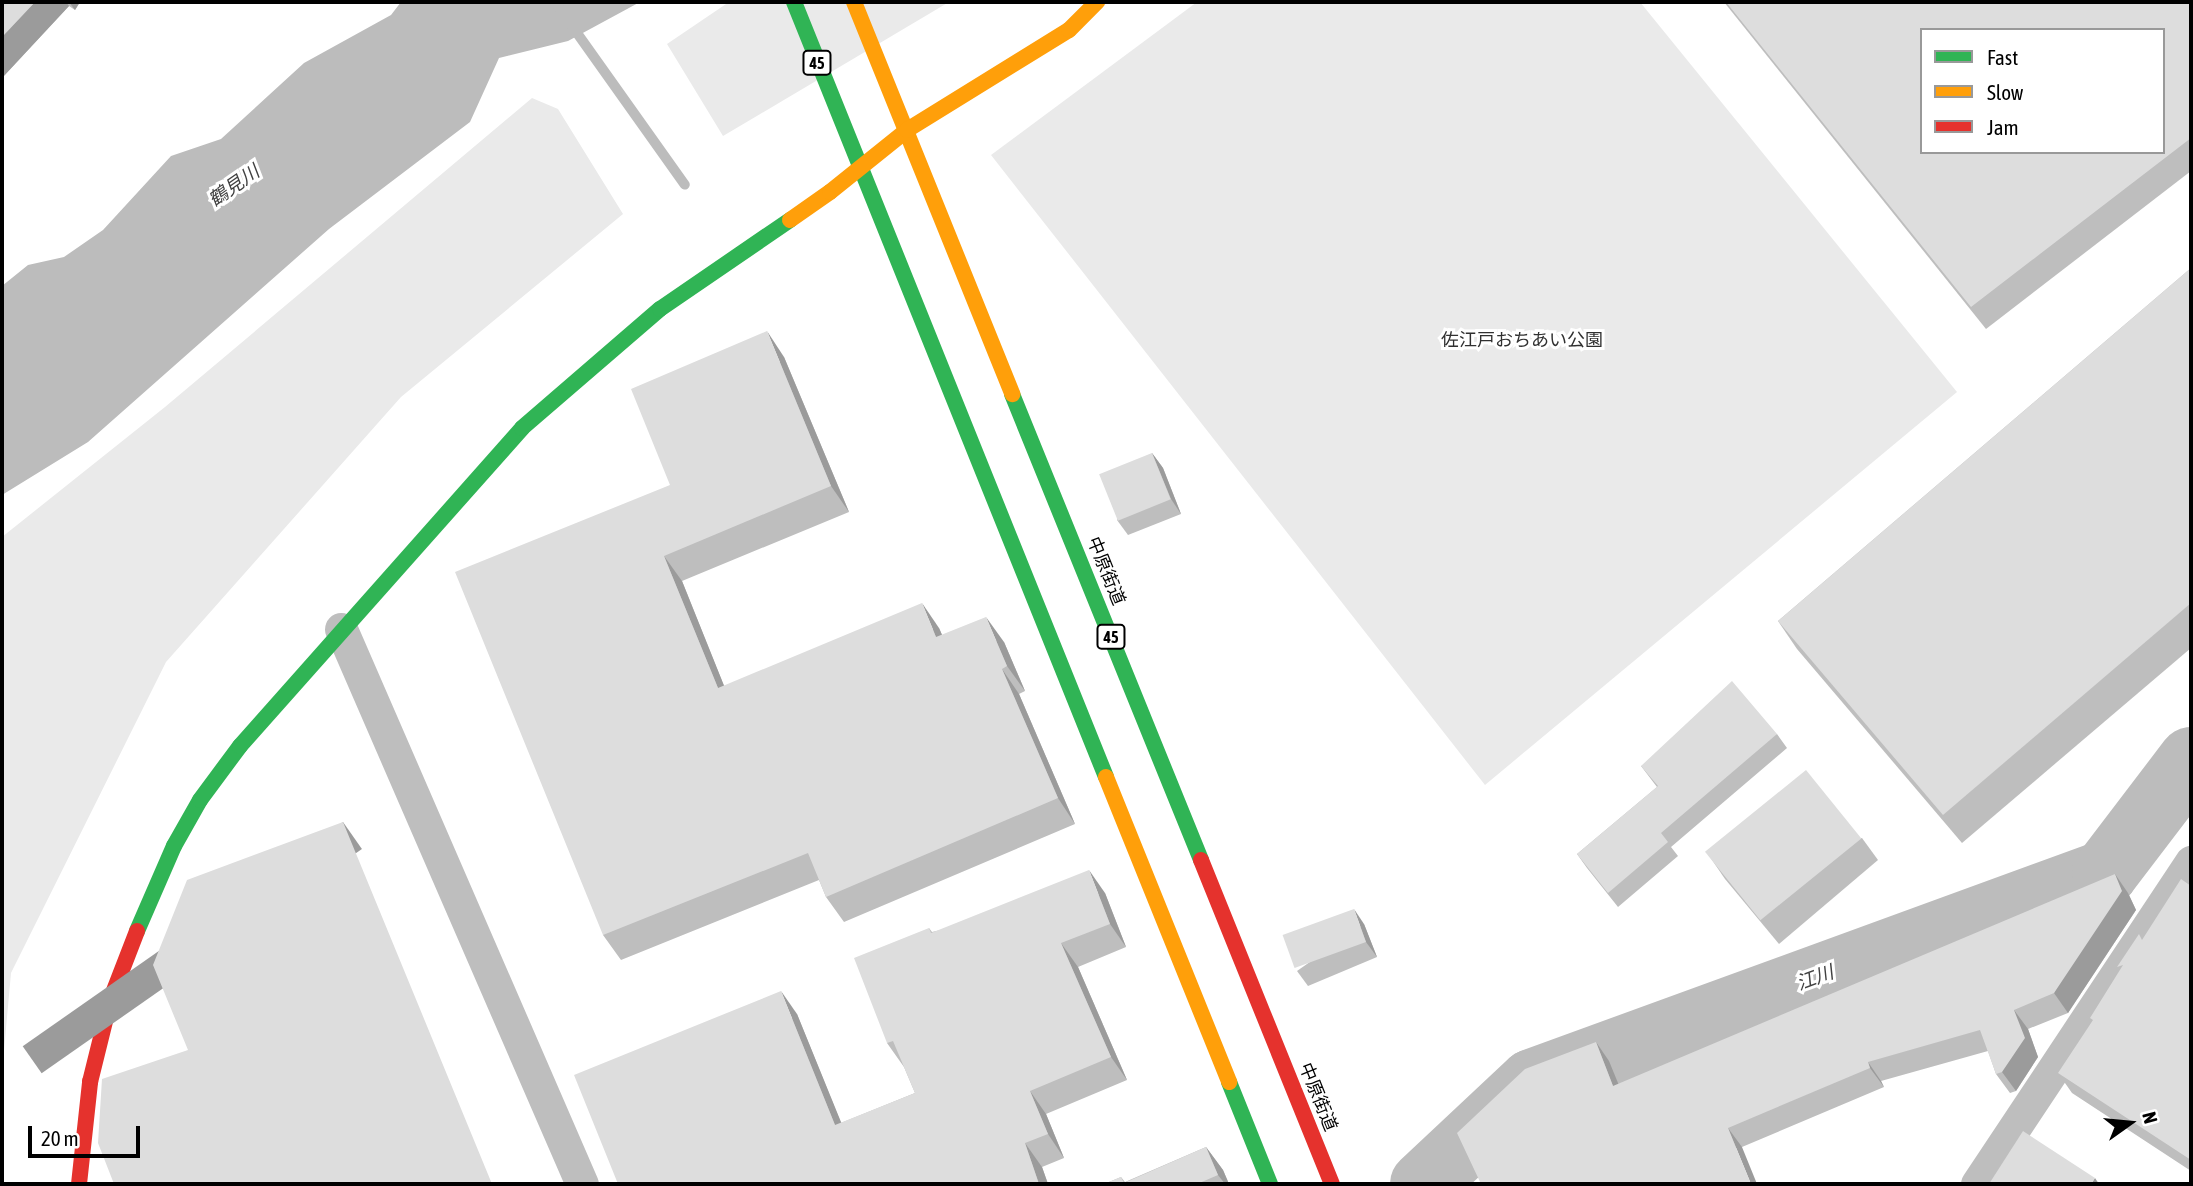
<!DOCTYPE html>
<html>
<head>
<meta charset="utf-8">
<style>
  body { margin:0 }
  #map { position:relative; width:2193px; height:1186px; overflow:hidden; background:#fff; font-family:"Asap Condensed","Noto Sans JP",sans-serif }
  div>[style] { position:absolute }
  [style*='--x'] { left:calc(var(--x)*1px); top:calc(var(--y)*1px); width:calc(var(--w)*1px); rotate:calc(var(--a)*1deg) }
  .green>* { inset:0; background:#eaeaea }
  .water>* { inset:0; background:#bcbcbc }
  .stream>* { height:10px; margin:-5px; padding:0 5px; transform-origin:5px; border-radius:5px; background:#bcbcbc }
  .river>* { height:66px; margin:-33px; padding:0 33px; transform-origin:33px; border-radius:33px; background:#bcbcbc }
  .street>* { height:33px; margin:-16.5px; padding:0 16.5px; transform-origin:16.5px; border-radius:16.5px; background:#bebebe }
  .fast>* { height:16px; margin:-8px; padding:0 8px; transform-origin:8px; border-radius:8px; background:#30b455 }
  .slow>* { height:16px; margin:-8px; padding:0 8px; transform-origin:8px; border-radius:8px; background:#ff9f0a }
  .jam>* { height:16px; margin:-8px; padding:0 8px; transform-origin:8px; border-radius:8px; background:#e5322d }
  .wall>* { inset:0; background:#bebebe }
  .shaded-wall>* { inset:0; background:#9b9b9b; transform-origin:0 0 }
  .building>* { inset:0; background:#ddd; transform-origin:0 0 }
  span { translate:-50% -50%; white-space:nowrap; text-align:center; line-height:1.15; -webkit-text-stroke:6px #fff; paint-order:stroke }
  .shield-label span { padding:2px 5px; background:#fff; border:2px solid; border-radius:5px; -webkit-text-stroke-width:0 }
  .shield-label { font-size:16px; color:#000; font-weight:700 }
  .park-label { font-size:18px; color:#303030 }
  .street-label { font-size:18px; color:#000 }
  .water-label { font-size:19px; color:#414141; font-style:italic }
  .frame { position:absolute; inset:0; border:4px solid #000; pointer-events:none }
  .legend { position:absolute; left:1920px; top:28px; width:245px; height:126px; box-sizing:border-box; background:#fff; border:2px solid #999; margin:0; padding:9px 12px; list-style:none; font-size:21px; color:#000 }
  .legend li { display:flex; align-items:center; gap:14px; height:35px }
  .legend b { width:35px; border:2px solid #999 }
  .north { position:absolute; left:2095px; top:1088px; width:70px; height:70px; -webkit-text-stroke:5px #fff; paint-order:stroke; rotate:75deg; font-size:19px; font-weight:700; line-height:28px; text-align:center; color:#000 }
  .north::after { content:''; display:block; margin:auto; width:24px; height:32px; background:#000; clip-path:polygon(50% 0,100% 100%,50% 72%,0 100%) }
  .scale { position:absolute; left:28px; top:1126px; width:112px; height:32px; box-sizing:border-box; border:4px solid #000; border-top:0; padding-left:9px; font-size:21px; line-height:24px; white-space:nowrap; color:#000; -webkit-text-stroke:5px #fff; paint-order:stroke }
</style>
</head>
<body>
<div id="map">
  <div class="green">
    <i style="clip-path:polygon(729px 2px,949px 2px,723px 136px,667px 44px)"></i>
    <i style="clip-path:polygon(1197px 2px,1640px 2px,1957px 392px,1485px 785px,991px 155px)"></i>
    <i style="clip-path:polygon(532px 98px,558px 109px,623px 214px,401px 397px,166px 662px,11px 973px,2px 1073px,2px 537px,165px 407px)"></i>
  </div>
  <div class="water">
    <i style="clip-path:polygon(401px 2px,640px 2px,568px 41px,499px 58px,470px 122px,329px 229px,88px 442px,2px 495px,2px 286px,28px 265px,64px 257px,103px 230px,171px 156px,221px 139px,304px 63px,391px 15px)"></i>
  </div>
  <div class="stream">
    <i style="--x:555;--y:2;--w:224;--a:54.6"></i>
  </div>
  <div class="river">
    <i style="--x:1423;--y:1184;--w:149;--a:-43.1"></i>
    <i style="--x:1532;--y:1082;--w:610;--a:-20.04"></i>
    <i style="--x:2105;--y:873;--w:142;--a:-52.7"></i>
  </div>
  <div class="street">
    <i style="--x:341;--y:629;--w:605;--a:66.53"></i>
    <i style="--x:1977;--y:1184;--w:387;--a:-56.4"></i>
  </div>
  <div class="fast">
    <i style="--x:794;--y:2;--w:835;--a:68.07"></i>
    <i style="--x:1012;--y:394;--w:503;--a:67.92"></i>
    <i style="--x:137;--y:931;--w:93;--a:-66.5"></i>
    <i style="--x:174;--y:846;--w:53;--a:-60.5"></i>
    <i style="--x:200;--y:800;--w:67;--a:-53.5"></i>
    <i style="--x:240;--y:746;--w:425;--a:-48.4"></i>
    <i style="--x:522;--y:428;--w:182;--a:-40.8"></i>
    <i style="--x:660;--y:309;--w:158;--a:-34.4"></i>
    <i style="--x:1229;--y:1082;--w:110;--a:68.1"></i>
  </div>
  <div class="slow">
    <i style="--x:854;--y:2;--w:423;--a:68"></i>
    <i style="--x:790;--y:220;--w:49;--a:-35"></i>
    <i style="--x:830;--y:192;--w:99;--a:-38.8"></i>
    <i style="--x:907;--y:130;--w:190;--a:-31.7"></i>
    <i style="--x:1069;--y:30;--w:40;--a:-45"></i>
    <i style="--x:1106;--y:777;--w:329;--a:68"></i>
  </div>
  <div class="jam">
    <i style="--x:1201;--y:860;--w:349;--a:68"></i>
    <i style="--x:79;--y:1184;--w:103;--a:-83.8"></i>
    <i style="--x:90;--y:1082;--w:83;--a:-76.1"></i>
    <i style="--x:110;--y:1001;--w:75;--a:-68.9"></i>
  </div>
  <div class="wall">
    <i style="clip-path:polygon(2px 2px,80px 2px,75px 10px,69px 6px,2px 78px)"></i>
    <i style="clip-path:polygon(1724px 2px,2191px 2px,2191px 171px,1986px 329px)"></i>
    <i style="clip-path:polygon(2191px 268px,2191px 648px,1962px 843px,1797px 649px,1778px 621px)"></i>
    <i style="clip-path:polygon(784px 357px,849px 512px,682px 581px,724px 686px,939px 628px,942px 635px,1004px 642px,1025px 691px,1019px 694px,1075px 824px,844px 922px,826px 897px,819px 880px,621px 960px,603px 935px,670px 485px)"></i>
    <i style="clip-path:polygon(1152px 453px,1163px 468px,1181px 514px,1128px 535px,1117px 520px)"></i>
    <i style="clip-path:polygon(1777px 734px,1787px 748px,1671px 847px,1678px 856px,1618px 907px,1587px 868px,1577px 854px,1657px 787px,1641px 766px)"></i>
    <i style="clip-path:polygon(1862px 838px,1878px 860px,1779px 944px,1725px 879px,1710px 857px)"></i>
    <i style="clip-path:polygon(2191px 886px,2191px 1171px,2072px 1093px,2058px 1073px,2092px 1022px,2090px 1018px,2119px 970px,2117px 967px)"></i>
    <i style="clip-path:polygon(1105px 893px,1126px 947px,1078px 967px,1127px 1080px,1046px 1114px,1064px 1158px,1042px 1167px,1048px 1184px,618px 1184px,797px 1014px,841px 1123px,915px 1093px,904px 1067px,887px 1043px,929px 928px,932px 932px)"></i>
    <i style="clip-path:polygon(2128px 893px,2136px 910px,2068px 1013px,2028px 1029px,2038px 1057px,2016px 1091px,2010px 1093px,1996px 1074px,1988px 1051px,1881px 1081px,1884px 1087px,1742px 1147px,1481px 1184px,1609px 1061px,1618px 1084px)"></i>
    <i style="clip-path:polygon(1364px 924px,1377px 957px,1308px 986px,1297px 971px)"></i>
    <i style="clip-path:polygon(1206px 1147px,1223px 1170px,1229px 1184px,1104px 1184px,1121px 1177px,1125px 1182px)"></i>
  </div>
  <div class="shaded-wall">
    <i style="clip-path:polygon(35px 2px,66px 2px,69px 6px,2px 78px,2px 37px)"></i>
    <i style="clip-path:polygon(69px 2px,80px 2px,75px 10px)"></i>
    <i style="clip-path:polygon(767px 331px,784px 357px,849px 512px,831px 486px)"></i>
    <i style="clip-path:polygon(1152px 453px,1163px 468px,1181px 514px,1171px 499px)"></i>
    <i style="clip-path:polygon(664px 556px,682px 581px,735px 713px,718px 688px)"></i>
    <i style="clip-path:polygon(922px 603px,939px 628px,954px 662px,936px 637px)"></i>
    <i style="clip-path:polygon(986px 617px,1004px 642px,1025px 691px,1007px 666px)"></i>
    <i style="clip-path:polygon(1002px 669px,1019px 694px,1075px 824px,1058px 798px)"></i>
    <i style="left:343px;top:822px;width:33px;height:391px;rotate:55deg"></i>
    <i style="clip-path:polygon(1089px 870px,1105px 893px,1126px 947px,1110px 924px)"></i>
    <i style="clip-path:polygon(2115px 874px,2128px 893px,2136px 910px,2068px 1013px,2054px 993px)"></i>
    <i style="clip-path:polygon(1354px 909px,1364px 924px,1377px 957px,1366px 942px)"></i>
    <i style="clip-path:polygon(1061px 943px,1078px 967px,1127px 1080px,1111px 1057px)"></i>
    <i style="clip-path:polygon(781px 991px,797px 1014px,852px 1149px,835px 1125px)"></i>
    <i style="clip-path:polygon(2014px 1010px,2028px 1029px,2038px 1057px,2016px 1091px,2002px 1072px)"></i>
    <i style="clip-path:polygon(1596px 1042px,1609px 1061px,1627px 1105px,1613px 1086px)"></i>
    <i style="clip-path:polygon(1868px 1062px,1881px 1081px,1884px 1087px,1870px 1068px)"></i>
    <i style="clip-path:polygon(1030px 1091px,1046px 1114px,1064px 1158px,1048px 1134px)"></i>
    <i style="clip-path:polygon(1728px 1128px,1742px 1147px,1757px 1184px,1751px 1184px)"></i>
    <i style="clip-path:polygon(1025px 1143px,1042px 1167px,1048px 1184px,1039px 1184px)"></i>
    <i style="clip-path:polygon(1206px 1147px,1223px 1170px,1229px 1184px,1225px 1184px,1218px 1175px)"></i>
    <i style="clip-path:polygon(2095px 1178px,2099px 1184px,2091px 1184px)"></i>
  </div>
  <div class="building">
    <i style="clip-path:polygon(2px 2px,35px 2px,2px 37px)"></i>
    <i style="clip-path:polygon(evenodd,1726px 2px,2191px 2px,2191px 138px,1971px 307px,1726px 2px,1922px 30px,2163px 30px,2163px 152px,1922px 152px,1922px 30px)"></i>
    <i style="clip-path:polygon(2191px 268px,2191px 603px,1943px 815px,1778px 621px)"></i>
    <i style="clip-path:polygon(767px 331px,831px 486px,664px 556px,718px 688px,922px 603px,936px 637px,986px 617px,1007px 666px,1002px 669px,1058px 798px,826px 897px,808px 853px,603px 935px,455px 572px,670px 485px,631px 389px)"></i>
    <i style="left:1152px;top:453px;width:50px;height:57px;rotate:68deg"></i>
    <i style="clip-path:polygon(1732px 681px,1777px 734px,1661px 833px,1668px 842px,1608px 893px,1577px 854px,1658px 786px,1641px 766px)"></i>
    <i style="left:1806px;top:770px;width:88px;height:130px;rotate:51deg"></i>
    <i style="clip-path:polygon(343px 822px,492px 1184px,114px 1184px,98px 1143px,102px 1079px,188px 1050px,153px 965px,187px 880px)"></i>
    <i style="clip-path:polygon(1089px 870px,1110px 924px,1061px 943px,1111px 1057px,1030px 1091px,1048px 1134px,1025px 1143px,1039px 1184px,618px 1184px,574px 1075px,781px 991px,835px 1125px,915px 1093px,893px 1041px,887px 1043px,854px 958px,929px 928px,931px 933px)"></i>
    <i style="clip-path:polygon(2115px 874px,2122px 891px,2054px 993px,2014px 1010px,2025px 1038px,2002px 1072px,1996px 1074px,1980px 1030px,1868px 1062px,1870px 1068px,1728px 1128px,1751px 1184px,1481px 1184px,1457px 1133px,1525px 1069px,1596px 1042px,1613px 1086px)"></i>
    <i style="clip-path:polygon(2181px 879px,2191px 886px,2191px 1160px,2058px 1073px,2093px 1020px,2090px 1018px,2123px 965px,2117px 967px,2139px 934px,2142px 940px)"></i>
    <i style="left:1354px;top:909px;width:35px;height:76px;rotate:70deg"></i>
    <i style="clip-path:polygon(2023px 1131px,2095px 1178px,2091px 1184px,1989px 1184px)"></i>
    <i style="clip-path:polygon(1206px 1147px,1218px 1175px,1197px 1184px,1104px 1184px,1121px 1177px,1124px 1183px)"></i>
  </div>
  <div class="shield-label">
    <span style="left:817px;top:63px">45</span>
    <span style="left:1111px;top:637px">45</span>
  </div>
  <div class="park-label">
    <span style="left:1522px;top:340px">佐江戸おちあい公園</span>
  </div>
  <div class="street-label">
    <span style="left:1106px;top:571px;rotate:68deg">中原街道</span>
    <span style="left:1318px;top:1097px;rotate:68deg">中原街道</span>
  </div>
  <div class="water-label">
    <span style="left:234px;top:186px;rotate:-35deg">鶴見川</span>
    <span style="left:1815px;top:978px;rotate:-20deg">江川</span>
  </div>
  <div class="frame"></div>
  <ul class="legend">
  <li><b style="height:9px;background:#30b455"></b>Fast</li>
  <li><b style="height:9px;background:#ff9f0a"></b>Slow</li>
  <li><b style="height:9px;background:#e5322d"></b>Jam</li>
  </ul>
  <div class="north">N</div>
  <div class="scale">20 m</div>
</div>
</body>
</html>
